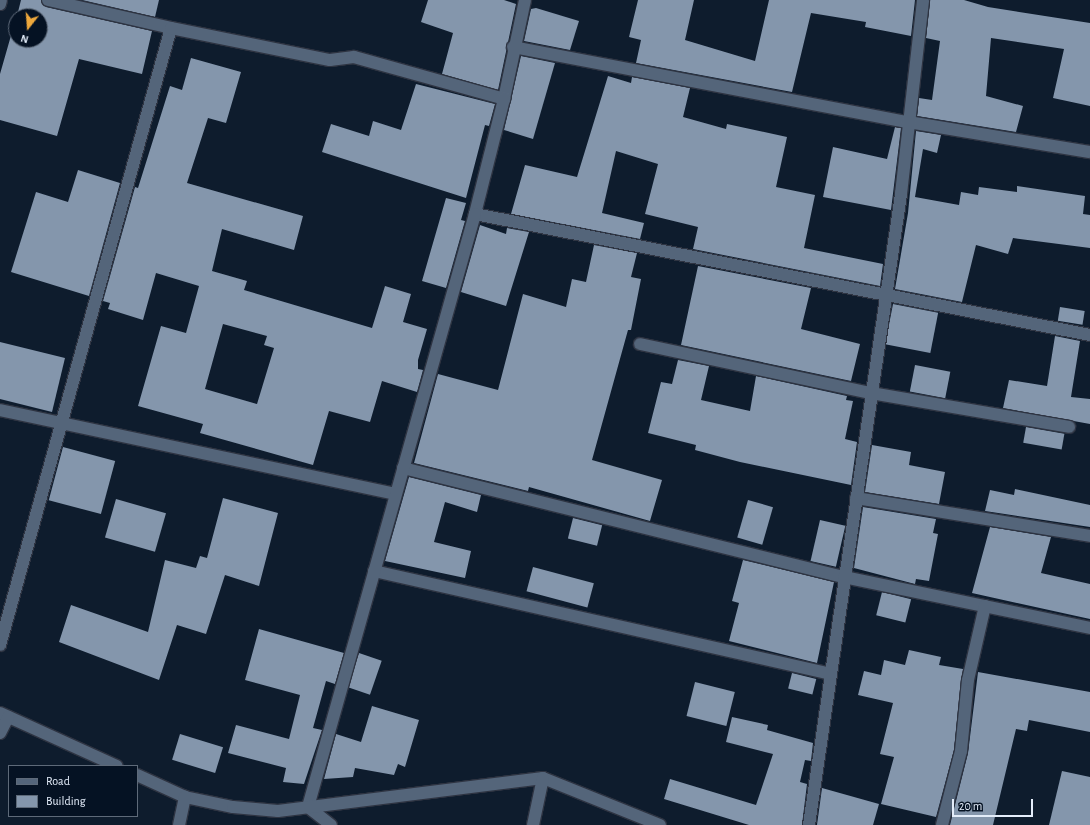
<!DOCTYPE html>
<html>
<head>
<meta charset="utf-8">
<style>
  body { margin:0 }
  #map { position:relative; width:1090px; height:825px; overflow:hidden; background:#0e1c2d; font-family:"Alegreya Sans",sans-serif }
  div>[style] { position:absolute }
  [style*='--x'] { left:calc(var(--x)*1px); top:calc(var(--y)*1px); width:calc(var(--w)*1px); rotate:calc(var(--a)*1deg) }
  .building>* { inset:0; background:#8496ac; transform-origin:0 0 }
  .roads { filter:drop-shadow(1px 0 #2e3442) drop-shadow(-1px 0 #2e3442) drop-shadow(0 1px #2e3442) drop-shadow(0 -1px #2e3442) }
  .minor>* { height:12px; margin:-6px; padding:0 6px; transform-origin:6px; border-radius:6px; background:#54657a }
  span { translate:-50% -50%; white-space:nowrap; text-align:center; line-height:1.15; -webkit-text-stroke:4px #051223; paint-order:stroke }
  .legend { position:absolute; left:8px; top:765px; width:130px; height:52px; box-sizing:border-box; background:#051223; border:1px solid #5e6a79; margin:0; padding:5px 7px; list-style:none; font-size:12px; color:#e4edfa }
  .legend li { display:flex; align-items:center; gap:8px; height:20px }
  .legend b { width:20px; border:1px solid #5e6a79 }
  .north { position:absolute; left:8px; top:8px; width:40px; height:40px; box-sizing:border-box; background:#051223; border:1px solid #5e6a79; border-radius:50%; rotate:197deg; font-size:11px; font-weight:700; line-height:16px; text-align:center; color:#e4edfa }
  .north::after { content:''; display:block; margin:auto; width:14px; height:18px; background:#eea83c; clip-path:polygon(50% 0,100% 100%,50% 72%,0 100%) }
  .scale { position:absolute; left:952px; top:799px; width:81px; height:18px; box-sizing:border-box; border:2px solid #e4edfa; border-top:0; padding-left:5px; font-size:12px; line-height:14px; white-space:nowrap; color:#e4edfa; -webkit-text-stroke:3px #051223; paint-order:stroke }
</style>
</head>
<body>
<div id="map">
  <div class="building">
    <i style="clip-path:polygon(21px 0,41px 0,46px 7px,152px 31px,142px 74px,79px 59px,57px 136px,0 120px,0 74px,16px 18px,16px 40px,40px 40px,40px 16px,17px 16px)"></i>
    <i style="clip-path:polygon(82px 0,159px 0,155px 17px)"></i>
    <i style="clip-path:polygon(428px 0,504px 0,516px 4px,498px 90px,442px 74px,453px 33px,421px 22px)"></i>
    <i style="clip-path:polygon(638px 0,694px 0,685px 40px,755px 61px,769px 0,915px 0,911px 36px,865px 27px,866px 22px,811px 13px,792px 92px,636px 63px,641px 40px,629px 37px)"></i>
    <i style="clip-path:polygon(930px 0,964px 0,988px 7px,1090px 23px,1090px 106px,1053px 98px,1064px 49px,991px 38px,986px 96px,1023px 106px,1016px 132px,917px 116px,919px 98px,932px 100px,940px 41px,926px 38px)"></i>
    <i style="clip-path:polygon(536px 8px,579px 21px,570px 50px,524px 41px,531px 9px)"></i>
    <i style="clip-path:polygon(521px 56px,555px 63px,533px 139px,504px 130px)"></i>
    <i style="clip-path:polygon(evenodd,191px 58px,241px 72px,226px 123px,208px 118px,187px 183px,303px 216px,294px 250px,222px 229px,212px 271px,247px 281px,244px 290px,372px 328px,385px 286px,411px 294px,403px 322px,427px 329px,418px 360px,418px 369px,423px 370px,417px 392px,382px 381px,370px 422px,329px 411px,313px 465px,200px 433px,203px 424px,138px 406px,161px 326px,186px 333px,199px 286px,156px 273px,143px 320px,108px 309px,110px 303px,103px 301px,135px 187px,138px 188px,170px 86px,182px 90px,191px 58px,223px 324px,267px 336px,264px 345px,274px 348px,257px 404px,205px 389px,223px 324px)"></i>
    <i style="clip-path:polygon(608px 76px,631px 83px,632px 77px,690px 88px,683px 117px,726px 129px,727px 124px,787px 137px,776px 187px,815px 195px,804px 248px,883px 264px,880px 286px,693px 249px,698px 227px,645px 214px,658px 164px,616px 151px,602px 213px,644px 223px,640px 239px,511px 214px,525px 165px,577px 177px)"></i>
    <i style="clip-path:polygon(416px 84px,495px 104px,489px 126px,485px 125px,466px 198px,322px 152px,331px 124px,369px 136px,373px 121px,401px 130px)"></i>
    <i style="clip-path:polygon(895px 127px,901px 128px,891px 210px,823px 197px,833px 147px,887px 159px)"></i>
    <i style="clip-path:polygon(916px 131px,941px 135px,937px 153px,923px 149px,915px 197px,959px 205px,961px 192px,978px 195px,979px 187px,1017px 192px,1017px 186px,1085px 196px,1083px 214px,1090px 215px,1090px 248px,1013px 238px,1008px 254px,976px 245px,962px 302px,895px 289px,908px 213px)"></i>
    <i style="clip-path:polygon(78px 170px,120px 183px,89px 296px,11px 272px,36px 192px,68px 202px)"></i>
    <i style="clip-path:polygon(446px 198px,466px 203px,461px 220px,465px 221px,446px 288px,422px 281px)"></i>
    <i style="clip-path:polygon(480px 225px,506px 234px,507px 228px,529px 232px,506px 306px,461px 292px)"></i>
    <i style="clip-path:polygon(594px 245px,637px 253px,631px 277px,641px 279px,631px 330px,628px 330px,592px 460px,662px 480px,650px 521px,529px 487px,528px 491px,414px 463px,438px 374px,498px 390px,523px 294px,566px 307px,572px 279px,586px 282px)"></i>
    <i style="clip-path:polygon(698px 266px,811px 288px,801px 329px,860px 344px,851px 381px,681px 345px)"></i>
    <i style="left:893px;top:304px;width:46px;height:41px;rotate:11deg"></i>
    <i style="left:1060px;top:307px;width:25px;height:14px;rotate:9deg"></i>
    <i style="clip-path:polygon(1055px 336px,1080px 341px,1071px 397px,1090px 399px,1090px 424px,1003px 408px,1009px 380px,1047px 386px)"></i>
    <i style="clip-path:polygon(0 342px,65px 358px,52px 412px,0 399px)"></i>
    <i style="clip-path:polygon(678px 360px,709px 366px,701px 400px,750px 411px,756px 376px,847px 396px,846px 400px,853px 401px,845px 439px,857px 442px,851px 485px,740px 462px,695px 450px,696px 445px,648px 433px,661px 382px,672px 384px)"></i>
    <i style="left:915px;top:365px;width:36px;height:27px;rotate:11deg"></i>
    <i style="left:1026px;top:427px;width:39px;height:16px;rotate:10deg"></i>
    <i style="clip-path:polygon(872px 445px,911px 452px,909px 465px,945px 472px,939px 504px,865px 492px)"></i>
    <i style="left:63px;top:447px;width:54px;height:55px;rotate:15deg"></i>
    <i style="clip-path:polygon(409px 477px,481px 495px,477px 512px,445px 502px,434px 542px,471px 551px,465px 578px,385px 561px)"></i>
    <i style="clip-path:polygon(1015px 489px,1090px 505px,1090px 527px,985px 511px,990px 490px,1014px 495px)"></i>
    <i style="clip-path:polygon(223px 498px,278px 513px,259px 586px,225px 575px,206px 634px,177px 625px,159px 680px,59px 642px,71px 605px,148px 632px,165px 560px,196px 568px,200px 556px,207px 558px)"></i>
    <i style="left:116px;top:499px;width:52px;height:40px;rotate:16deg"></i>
    <i style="left:748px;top:500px;width:26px;height:39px;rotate:16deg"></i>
    <i style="clip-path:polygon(863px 507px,936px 519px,933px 533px,938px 534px,929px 581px,916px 579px,915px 584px,854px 568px)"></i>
    <i style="left:573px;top:518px;width:30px;height:21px;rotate:14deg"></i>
    <i style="left:820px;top:520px;width:26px;height:42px;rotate:13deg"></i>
    <i style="clip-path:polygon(990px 527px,1051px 537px,1041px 573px,1090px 584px,1090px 619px,972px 593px)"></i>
    <i style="clip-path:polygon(743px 560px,834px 582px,817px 663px,729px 641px,739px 603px,732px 601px)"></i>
    <i style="left:533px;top:567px;width:63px;height:25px;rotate:15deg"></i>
    <i style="left:882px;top:592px;width:30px;height:24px;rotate:14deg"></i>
    <i style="clip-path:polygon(259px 629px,344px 653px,335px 684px,326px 681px,313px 728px,322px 730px,304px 784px,283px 782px,286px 768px,228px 753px,236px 725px,289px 739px,300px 695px,245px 680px)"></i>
    <i style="clip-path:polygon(909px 650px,941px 657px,939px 665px,963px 669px,954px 750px,936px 817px,881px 804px,894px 757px,880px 754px,893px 703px,858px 695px,864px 671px,881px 675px,884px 660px,905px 665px)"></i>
    <i style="left:359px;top:653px;width:24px;height:36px;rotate:19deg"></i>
    <i style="clip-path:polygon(978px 672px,1090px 692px,1090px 732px,1029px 720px,1027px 731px,1016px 729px,993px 825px,950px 825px,968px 753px)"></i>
    <i style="left:792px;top:673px;width:25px;height:16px;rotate:14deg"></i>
    <i style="left:695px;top:682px;width:41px;height:35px;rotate:14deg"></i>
    <i style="clip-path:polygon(372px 706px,419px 720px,405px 767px,398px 764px,394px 775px,355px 768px,353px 777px,324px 779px,336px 734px,361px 742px)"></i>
    <i style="clip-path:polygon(732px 717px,768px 725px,767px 730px,813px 743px,811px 761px,805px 760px,800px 782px,807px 784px,802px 825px,749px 825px,664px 799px,670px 779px,756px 805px,773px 754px,726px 742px)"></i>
    <i style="left:180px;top:734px;width:45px;height:27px;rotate:17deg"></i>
    <i style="clip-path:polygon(1062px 771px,1090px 777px,1090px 825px,1049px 825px)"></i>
    <i style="clip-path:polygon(822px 788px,879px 804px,873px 825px,817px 825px)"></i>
  </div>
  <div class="roads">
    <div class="minor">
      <i style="--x:48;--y:0;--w:126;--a:12.8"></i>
      <i style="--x:0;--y:4;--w:4;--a:-76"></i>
      <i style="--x:513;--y:47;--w:402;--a:10.8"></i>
      <i style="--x:908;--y:122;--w:184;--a:9.4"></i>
      <i style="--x:504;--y:99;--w:101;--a:-78"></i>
      <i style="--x:475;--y:214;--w:627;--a:11.13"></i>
      <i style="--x:640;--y:344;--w:236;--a:12"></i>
      <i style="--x:871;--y:393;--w:201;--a:9.7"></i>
      <i style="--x:0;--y:410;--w:404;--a:12"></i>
      <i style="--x:403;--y:468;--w:454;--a:13.9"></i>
      <i style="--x:844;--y:577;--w:251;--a:11.7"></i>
      <i style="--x:856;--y:498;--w:237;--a:9.2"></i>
      <i style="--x:374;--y:571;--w:467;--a:12.7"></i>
      <i style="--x:0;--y:645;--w:640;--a:-74.51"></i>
      <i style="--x:171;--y:28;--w:162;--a:11.4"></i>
      <i style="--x:330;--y:60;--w:24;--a:-7"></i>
      <i style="--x:354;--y:57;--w:156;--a:15.6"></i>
      <i style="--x:504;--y:99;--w:119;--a:104.2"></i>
      <i style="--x:475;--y:214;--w:616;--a:105.73"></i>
      <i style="--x:308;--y:807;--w:29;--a:38"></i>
      <i style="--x:0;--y:713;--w:128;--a:24.4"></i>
      <i style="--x:0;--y:733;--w:18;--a:-63"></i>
      <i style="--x:137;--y:775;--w:53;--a:24.6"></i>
      <i style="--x:185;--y:797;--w:49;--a:11.8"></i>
      <i style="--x:233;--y:807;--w:45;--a:5.1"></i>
      <i style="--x:278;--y:811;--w:267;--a:-7.1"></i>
      <i style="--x:543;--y:778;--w:126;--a:21.9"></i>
      <i style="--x:179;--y:825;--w:29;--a:-78"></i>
      <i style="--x:533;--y:825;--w:48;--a:-78"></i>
      <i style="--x:809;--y:825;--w:638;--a:-81.7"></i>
      <i style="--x:901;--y:194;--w:195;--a:-83.5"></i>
      <i style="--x:942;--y:825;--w:76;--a:-75.6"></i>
      <i style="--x:961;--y:751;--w:71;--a:-84.4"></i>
      <i style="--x:968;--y:680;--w:76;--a:-77.1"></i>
    </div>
  </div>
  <ul class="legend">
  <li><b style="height:5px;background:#54657a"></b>Road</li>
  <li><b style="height:11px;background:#8496ac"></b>Building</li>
  </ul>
  <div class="north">N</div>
  <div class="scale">20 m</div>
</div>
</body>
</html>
